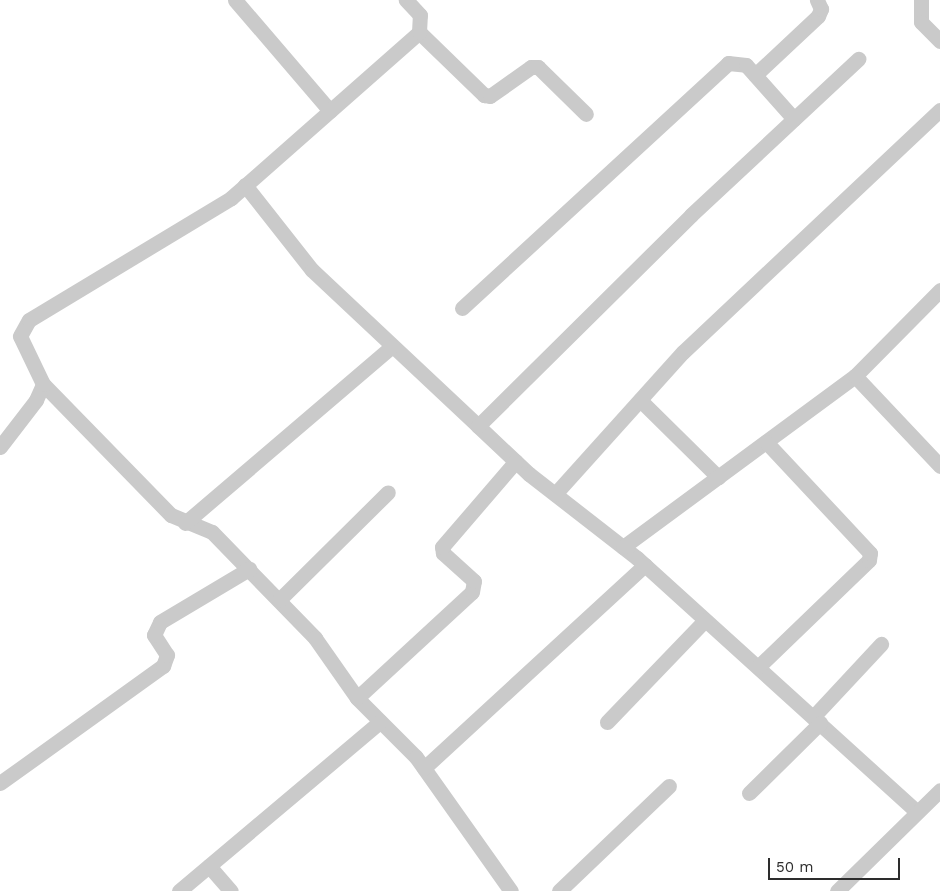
<!DOCTYPE html>
<html>
<head>
<meta charset="utf-8">
<style>
  body { margin:0 }
  #map { position:relative; width:940px; height:891px; overflow:hidden; background:#fff; font-family:"Work Sans",sans-serif }
  div>[style] { position:absolute }
  [style*='--x'] { left:calc(var(--x)*1px); top:calc(var(--y)*1px); width:calc(var(--w)*1px); rotate:calc(var(--a)*1deg) }
  .street>* { height:15px; margin:-7.5px; padding:0 7.5px; transform-origin:7.5px; border-radius:7.5px; background:#cacaca }
  span { translate:-50% -50%; white-space:nowrap; text-align:center; line-height:1.15; -webkit-text-stroke:5px #fff; paint-order:stroke }
  .scale { position:absolute; left:768px; top:858px; width:132px; height:22px; box-sizing:border-box; border:2px solid #2d2d2d; border-top:0; padding-left:6px; font-size:15px; line-height:18px; white-space:nowrap; color:#2d2d2d; -webkit-text-stroke:4px #fff; paint-order:stroke }
</style>
</head>
<body>
<div id="map">
  <div class="street">
    <i style="--x:235;--y:0;--w:146;--a:49.4"></i>
    <i style="--x:921;--y:0;--w:22;--a:90"></i>
    <i style="--x:921;--y:22;--w:27;--a:45"></i>
    <i style="--x:419;--y:32;--w:91;--a:44.1"></i>
    <i style="--x:484;--y:95;--w:6;--a:9"></i>
    <i style="--x:490;--y:96;--w:50;--a:-35.3"></i>
    <i style="--x:531;--y:67;--w:7;--a:0"></i>
    <i style="--x:538;--y:67;--w:67;--a:44.4"></i>
    <i style="--x:755;--y:75;--w:86;--a:-43.1"></i>
    <i style="--x:818;--y:16;--w:8;--a:-67"></i>
    <i style="--x:821;--y:9;--w:10;--a:-114"></i>
    <i style="--x:245;--y:185;--w:108;--a:51.8"></i>
    <i style="--x:312;--y:270;--w:228;--a:43.2"></i>
    <i style="--x:478;--y:426;--w:70;--a:43.3"></i>
    <i style="--x:529;--y:474;--w:137;--a:37.9"></i>
    <i style="--x:637;--y:558;--w:378;--a:42.2"></i>
    <i style="--x:462;--y:308;--w:362;--a:-42.6"></i>
    <i style="--x:728;--y:63;--w:18;--a:6"></i>
    <i style="--x:746;--y:65;--w:72;--a:48.4"></i>
    <i style="--x:855;--y:376;--w:124;--a:46.6"></i>
    <i style="--x:43;--y:384;--w:183;--a:45.7"></i>
    <i style="--x:171;--y:515;--w:44;--a:22.5"></i>
    <i style="--x:212;--y:532;--w:148;--a:45.8"></i>
    <i style="--x:315;--y:638;--w:73;--a:55"></i>
    <i style="--x:357;--y:698;--w:83;--a:45"></i>
    <i style="--x:416;--y:757;--w:164;--a:54.7"></i>
    <i style="--x:640;--y:400;--w:110;--a:44.6"></i>
    <i style="--x:478;--y:426;--w:300;--a:-44.7"></i>
    <i style="--x:691;--y:215;--w:229;--a:-43"></i>
    <i style="--x:0;--y:447;--w:59;--a:-52.5"></i>
    <i style="--x:36;--y:400;--w:17;--a:-66"></i>
    <i style="--x:43;--y:384;--w:53;--a:-115.6"></i>
    <i style="--x:20;--y:336;--w:18;--a:-61"></i>
    <i style="--x:29;--y:320;--w:236;--a:-31.1"></i>
    <i style="--x:231;--y:198;--w:251;--a:-41.4"></i>
    <i style="--x:419;--y:32;--w:17;--a:-87"></i>
    <i style="--x:420;--y:15;--w:21;--a:-133"></i>
    <i style="--x:555;--y:494;--w:191;--a:-48"></i>
    <i style="--x:683;--y:352;--w:353;--a:-43.3"></i>
    <i style="--x:185;--y:523;--w:272;--a:-40.5"></i>
    <i style="--x:623;--y:547;--w:288;--a:-36.4"></i>
    <i style="--x:855;--y:376;--w:121;--a:-45.3"></i>
    <i style="--x:279;--y:600;--w:153;--a:-44.7"></i>
    <i style="--x:758;--y:667;--w:154;--a:-43.9"></i>
    <i style="--x:869;--y:560;--w:7;--a:-82"></i>
    <i style="--x:870;--y:553;--w:152;--a:-133.1"></i>
    <i style="--x:357;--y:698;--w:156;--a:-42.7"></i>
    <i style="--x:472;--y:592;--w:11;--a:-80"></i>
    <i style="--x:474;--y:581;--w:42;--a:-137.9"></i>
    <i style="--x:443;--y:553;--w:6;--a:-99"></i>
    <i style="--x:442;--y:547;--w:113;--a:-49.3"></i>
    <i style="--x:813;--y:717;--w:100;--a:-47"></i>
    <i style="--x:607;--y:722;--w:141;--a:-46.1"></i>
    <i style="--x:424;--y:768;--w:300;--a:-42.6"></i>
    <i style="--x:0;--y:783;--w:201;--a:-35.7"></i>
    <i style="--x:163;--y:666;--w:12;--a:-70"></i>
    <i style="--x:167;--y:655;--w:24;--a:-123"></i>
    <i style="--x:154;--y:635;--w:14;--a:-65"></i>
    <i style="--x:160;--y:622;--w:104;--a:-30.8"></i>
    <i style="--x:749;--y:793;--w:100;--a:-44.6"></i>
    <i style="--x:209;--y:866;--w:33;--a:49"></i>
    <i style="--x:179;--y:891;--w:263;--a:-40.1"></i>
    <i style="--x:559;--y:891;--w:152;--a:-43.7"></i>
    <i style="--x:837;--y:891;--w:144;--a:-44.4"></i>
  </div>
  <div class="scale">50 m</div>
</div>
</body>
</html>
